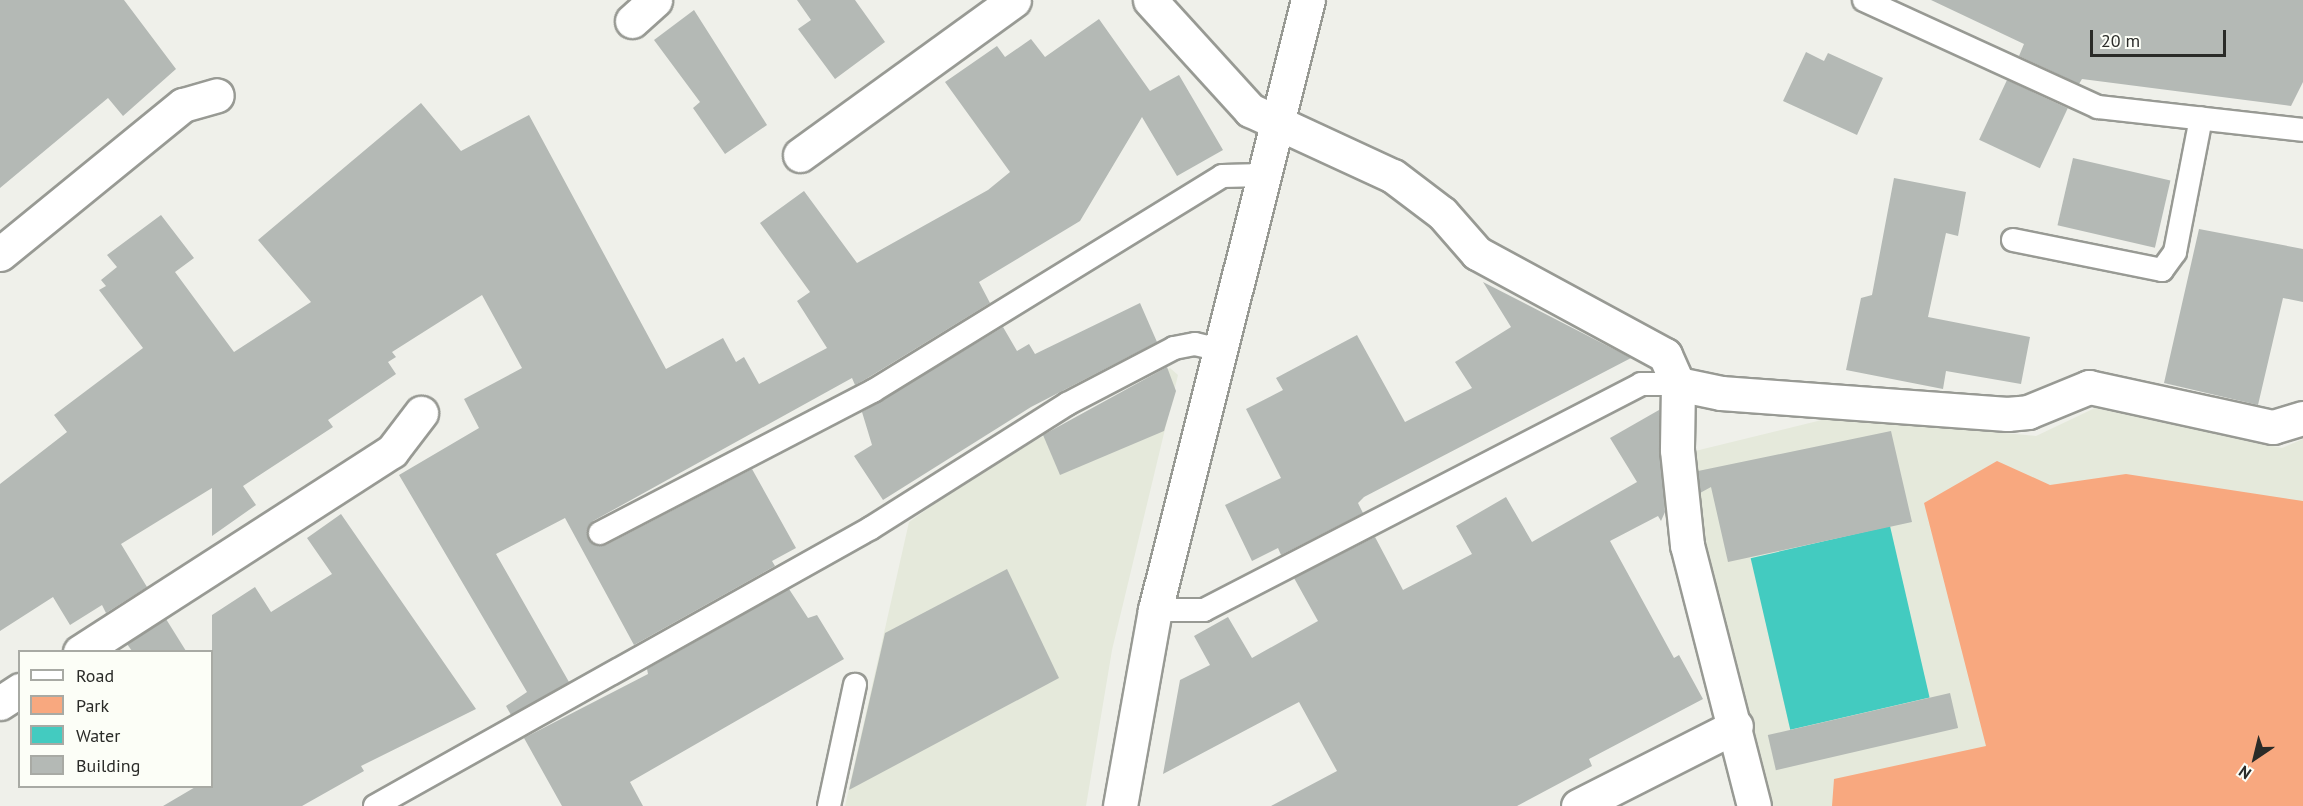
<!DOCTYPE html>
<html>
<head>
<meta charset="utf-8">
<style>
  body { margin:0 }
  #map { position:relative; width:2303px; height:806px; overflow:hidden; background:#eff0ea; font-family:"PT Sans",sans-serif }
  div>[style] { position:absolute }
  [style*='--x'] { left:calc(var(--x)*1px); top:calc(var(--y)*1px); width:calc(var(--w)*1px); rotate:calc(var(--a)*1deg) }
  .built>* { inset:0; background:#e5e9db }
  .green>* { inset:0; background:#f8a87f }
  .water>* { inset:0; background:#43cbc0; transform-origin:0 0 }
  .building>* { inset:0; background:#b4b9b5; transform-origin:0 0 }
  .roads { filter:drop-shadow(2px 0 #989a94) drop-shadow(-2px 0 #989a94) drop-shadow(0 2px #989a94) drop-shadow(0 -2px #989a94) }
  .service>* { height:22px; margin:-11px; padding:0 11px; transform-origin:11px; border-radius:11px; background:#fff }
  .minor>* { height:33px; margin:-16.5px; padding:0 16.5px; transform-origin:16.5px; border-radius:16.5px; background:#fff }
  .tertiary>* { height:33px; margin:-16.5px; padding:0 16.5px; transform-origin:16.5px; border-radius:16.5px; background:#fff }
  span { translate:-50% -50%; white-space:nowrap; text-align:center; line-height:1.15; -webkit-text-stroke:6px #fcfef7; paint-order:stroke }
  .legend { position:absolute; left:18px; top:650px; width:195px; height:138px; box-sizing:border-box; background:#fcfef7; border:2px solid #a8aaa4; margin:0; padding:8px 10px; list-style:none; font-size:18px; color:#2a2b28 }
  .legend li { display:flex; align-items:center; gap:12px; height:30px }
  .legend b { width:30px; border:2px solid #a8aaa4 }
  .north { position:absolute; left:2225px; top:728px; width:60px; height:60px; -webkit-text-stroke:4px #fcfef7; paint-order:stroke; rotate:215deg; font-size:16px; font-weight:700; line-height:24px; text-align:center; color:#2a2b28 }
  .north::after { content:''; display:block; margin:auto; width:21px; height:27px; background:#2a2b28; clip-path:polygon(50% 0,100% 100%,50% 72%,0 100%) }
  .scale { position:absolute; left:2090px; top:30px; width:136px; height:27px; box-sizing:border-box; border:3px solid #2a2b28; border-top:0; padding-left:8px; font-size:18px; line-height:21px; white-space:nowrap; color:#2a2b28; -webkit-text-stroke:4px #fcfef7; paint-order:stroke }
</style>
</head>
<body>
<div id="map">
  <div class="built">
    <i style="clip-path:polygon(1170px 368px,1178px 375px,1112px 650px,1086px 806px,845px 806px,909px 522px,988px 466px)"></i>
    <i style="clip-path:polygon(2095px 408px,2282px 448px,2303px 439px,2303px 806px,1773px 806px,1706px 551px,1691px 452px,1834px 417px,2036px 436px)"></i>
  </div>
  <div class="green">
    <i style="clip-path:polygon(1997px 461px,2050px 485px,2126px 474px,2303px 501px,2303px 806px,1832px 806px,1834px 779px,1986px 746px,1924px 503px)"></i>
  </div>
  <div class="water">
    <i style="left:1890px;top:526px;width:176px;height:143px;rotate:77deg"></i>
  </div>
  <div class="building">
    <i style="clip-path:polygon(0 0,124px 0,176px 69px,123px 116px,108px 98px,0 188px)"></i>
    <i style="clip-path:polygon(797px 0,855px 0,885px 42px,835px 79px,798px 29px,811px 20px)"></i>
    <i style="clip-path:polygon(1931px 0,2303px 0,2303px 82px,2291px 106px,2082px 79px,2079px 84px,2019px 56px,2024px 44px)"></i>
    <i style="clip-path:polygon(694px 10px,767px 125px,725px 154px,693px 108px,700px 102px,654px 40px)"></i>
    <i style="clip-path:polygon(1099px 19px,1150px 91px,1179px 75px,1223px 150px,1177px 176px,1142px 117px,1080px 221px,979px 282px,990px 303px,866px 379px,855px 385px,852px 378px,593px 521px,588px 539px,606px 545px,752px 469px,796px 548px,772px 561px,775px 566px,634px 645px,565px 518px,496px 554px,569px 682px,511px 715px,506px 706px,527px 692px,399px 475px,479px 428px,464px 399px,522px 368px,482px 295px,392px 352px,396px 357px,388px 362px,396px 374px,328px 420px,333px 427px,243px 486px,256px 505px,212px 536px,212px 488px,121px 544px,147px 587px,106px 613px,102px 605px,70px 625px,53px 597px,0 631px,0 484px,67px 432px,54px 415px,143px 348px,99px 290px,106px 286px,101px 280px,117px 267px,107px 255px,161px 215px,194px 258px,175px 272px,234px 352px,311px 302px,258px 240px,421px 103px,461px 151px,529px 115px,666px 369px,723px 338px,736px 362px,744px 357px,759px 384px,827px 348px,797px 301px,810px 292px,760px 223px,804px 191px,857px 263px,988px 190px,1010px 172px,945px 82px,997px 46px,1005px 57px,1031px 39px,1045px 57px)"></i>
    <i style="clip-path:polygon(1806px 52px,1824px 61px,1828px 53px,1883px 78px,1857px 135px,1783px 101px)"></i>
    <i style="left:2007px;top:80px;width:67px;height:66px;rotate:25deg"></i>
    <i style="left:2073px;top:158px;width:100px;height:69px;rotate:13deg"></i>
    <i style="clip-path:polygon(1894px 178px,1966px 192px,1958px 236px,1946px 233px,1928px 317px,2030px 337px,2021px 384px,1946px 371px,1943px 389px,1846px 370px,1861px 298px,1872px 295px)"></i>
    <i style="clip-path:polygon(2199px 229px,2303px 249px,2303px 302px,2283px 298px,2258px 405px,2164px 383px)"></i>
    <i style="clip-path:polygon(1483px 282px,1631px 358px,1364px 497px,1358px 503px,1363px 513px,1281px 555px,1278px 548px,1252px 561px,1225px 505px,1281px 478px,1246px 409px,1283px 390px,1276px 378px,1357px 335px,1405px 422px,1472px 388px,1455px 362px,1511px 327px)"></i>
    <i style="clip-path:polygon(1140px 303px,1157px 342px,1031px 407px,883px 500px,854px 456px,872px 445px,862px 412px,1003px 327px,1017px 351px,1029px 344px,1035px 354px)"></i>
    <i style="clip-path:polygon(1167px 367px,1176px 391px,1164px 431px,1060px 475px,1043px 435px)"></i>
    <i style="clip-path:polygon(1659px 410px,1665px 512px,1661px 521px,1658px 516px,1610px 541px,1674px 658px,1679px 655px,1703px 699px,1589px 759px,1592px 766px,1517px 806px,1271px 806px,1337px 771px,1299px 702px,1163px 774px,1180px 680px,1210px 665px,1194px 636px,1228px 617px,1252px 658px,1318px 621px,1294px 578px,1375px 537px,1403px 590px,1472px 554px,1456px 526px,1506px 497px,1532px 542px,1637px 482px,1610px 438px)"></i>
    <i style="clip-path:polygon(1891px 431px,1912px 522px,1728px 562px,1711px 487px,1700px 493px,1698px 471px)"></i>
    <i style="clip-path:polygon(341px 514px,476px 709px,361px 766px,364px 771px,302px 806px,163px 806px,197px 786px,212px 786px,212px 615px,255px 587px,271px 612px,332px 574px,307px 538px)"></i>
    <i style="clip-path:polygon(1007px 569px,1059px 678px,849px 790px,885px 633px)"></i>
    <i style="clip-path:polygon(789px 589px,808px 618px,817px 615px,844px 659px,630px 782px,643px 806px,562px 806px,524px 738px,648px 674px,647px 669px)"></i>
    <i style="clip-path:polygon(166px 619px,186px 651px,132px 651px,127px 644px)"></i>
    <i style="left:1950px;top:693px;width:36px;height:187px;rotate:77deg"></i>
  </div>
  <div class="roads">
    <div class="service">
      <i style="--x:1864;--y:0;--w:257;--a:24.6"></i>
      <i style="--x:2098;--y:107;--w:206;--a:6.4"></i>
      <i style="--x:2013;--y:240;--w:152;--a:11.4"></i>
      <i style="--x:2162;--y:270;--w:22;--a:-54"></i>
      <i style="--x:2175;--y:252;--w:136;--a:-79"></i>
      <i style="--x:600;--y:533;--w:308;--a:-27.5"></i>
      <i style="--x:873;--y:391;--w:410;--a:-31.6"></i>
      <i style="--x:1222;--y:176;--w:42;--a:-1.4"></i>
      <i style="--x:1155;--y:610;--w:49;--a:0"></i>
      <i style="--x:1204;--y:610;--w:492;--a:-27.3"></i>
      <i style="--x:1641;--y:384;--w:37;--a:0"></i>
      <i style="--x:375;--y:806;--w:569;--a:-29.27"></i>
      <i style="--x:871;--y:528;--w:232;--a:-32.3"></i>
      <i style="--x:1067;--y:404;--w:121;--a:-27.6"></i>
      <i style="--x:1174;--y:348;--w:21;--a:-11"></i>
      <i style="--x:1195;--y:344;--w:26;--a:13"></i>
      <i style="--x:829;--y:806;--w:124;--a:-77.9"></i>
    </div>
    <div class="minor">
      <i style="--x:1150;--y:0;--w:149;--a:47.7"></i>
      <i style="--x:1250;--y:110;--w:157;--a:24.8"></i>
      <i style="--x:1393;--y:176;--w:61;--a:37.1"></i>
      <i style="--x:1442;--y:213;--w:53;--a:48.8"></i>
      <i style="--x:1477;--y:253;--w:214;--a:28.5"></i>
      <i style="--x:1665;--y:355;--w:32;--a:66"></i>
      <i style="--x:1678;--y:384;--w:66;--a:90.9"></i>
      <i style="--x:1677;--y:450;--w:96;--a:84"></i>
      <i style="--x:1687;--y:545;--w:269;--a:75.6"></i>
      <i style="--x:632;--y:21;--w:31;--a:-42"></i>
      <i style="--x:800;--y:155;--w:264;--a:-35.9"></i>
      <i style="--x:0;--y:254;--w:236;--a:-39.2"></i>
      <i style="--x:183;--y:105;--w:35;--a:-16"></i>
      <i style="--x:1678;--y:384;--w:44;--a:11.8"></i>
      <i style="--x:1721;--y:393;--w:287;--a:4.2"></i>
      <i style="--x:2007;--y:414;--w:21;--a:-5"></i>
      <i style="--x:2028;--y:412;--w:66;--a:-22.3"></i>
      <i style="--x:2089;--y:387;--w:188;--a:12.3"></i>
      <i style="--x:2273;--y:427;--w:31;--a:-17"></i>
      <i style="--x:80;--y:652;--w:371;--a:-32.8"></i>
      <i style="--x:392;--y:451;--w:48;--a:-52.7"></i>
      <i style="--x:0;--y:703;--w:24;--a:-33"></i>
      <i style="--x:1578;--y:806;--w:177;--a:-26.9"></i>
    </div>
    <div class="tertiary">
      <i style="--x:1120;--y:806;--w:199;--a:-79.9"></i>
      <i style="--x:1155;--y:610;--w:629;--a:-75.92"></i>
    </div>
  </div>
  <ul class="legend">
  <li><b style="height:8px;background:#fff"></b>Road</li>
  <li><b style="height:16px;background:#f8a87f"></b>Park</li>
  <li><b style="height:16px;background:#43cbc0"></b>Water</li>
  <li><b style="height:16px;background:#b4b9b5"></b>Building</li>
  </ul>
  <div class="north">N</div>
  <div class="scale">20 m</div>
</div>
</body>
</html>
